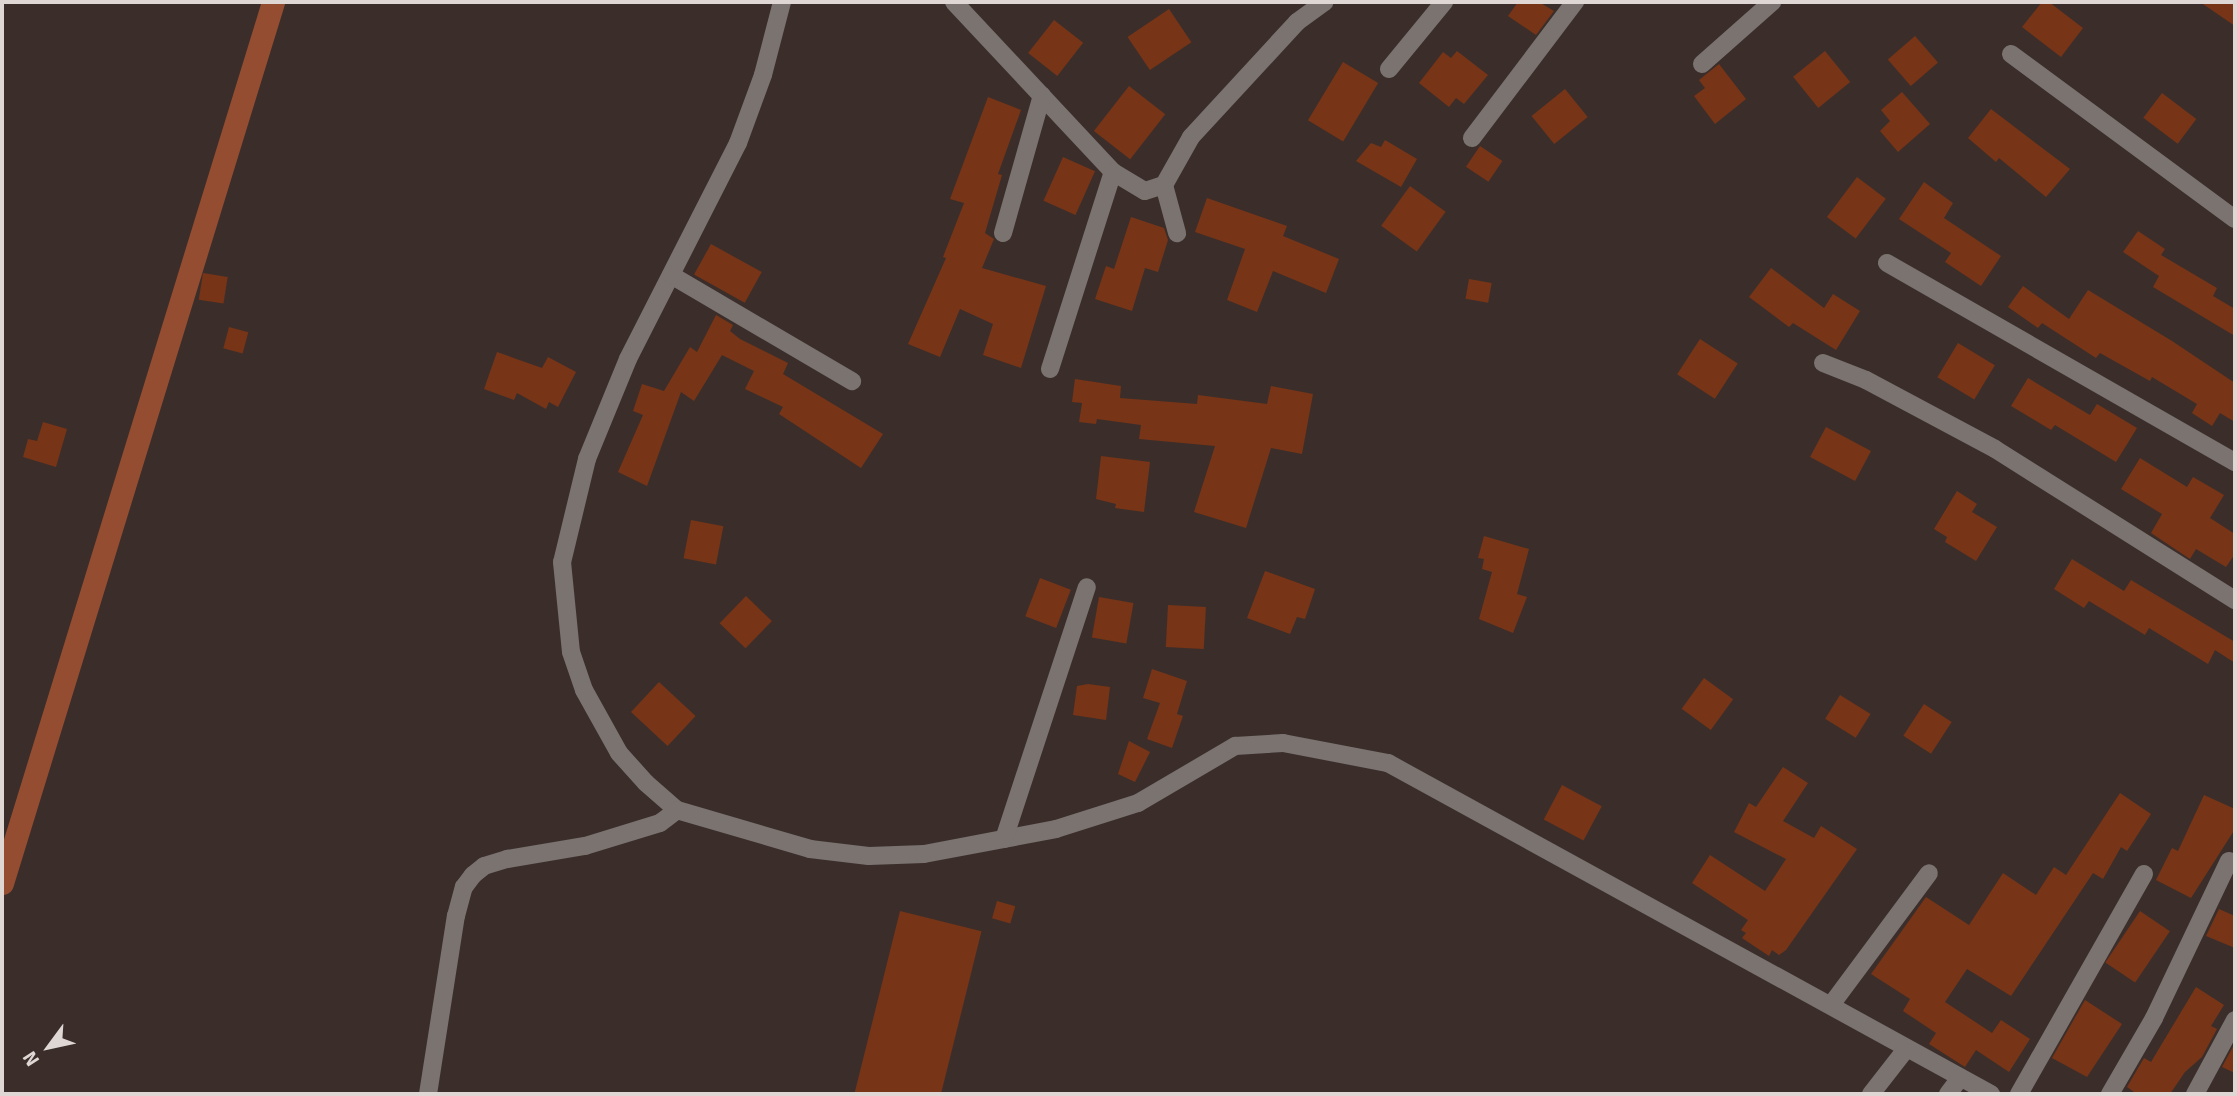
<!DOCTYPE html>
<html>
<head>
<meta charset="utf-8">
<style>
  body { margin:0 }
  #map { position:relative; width:2237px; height:1096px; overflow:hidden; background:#3b2e2a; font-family:Signika,sans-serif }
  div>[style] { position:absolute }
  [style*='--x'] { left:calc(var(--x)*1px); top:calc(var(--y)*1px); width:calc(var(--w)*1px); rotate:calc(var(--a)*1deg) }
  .canal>* { height:23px; margin:-11.5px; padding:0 11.5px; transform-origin:11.5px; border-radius:11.5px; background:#944d31 }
  .building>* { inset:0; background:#773417; transform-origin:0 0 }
  .minor>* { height:18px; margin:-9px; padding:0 9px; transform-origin:9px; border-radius:9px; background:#7a7370 }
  span { translate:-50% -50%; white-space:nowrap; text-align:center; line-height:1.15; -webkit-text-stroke:7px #3b2e2a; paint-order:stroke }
  .frame { position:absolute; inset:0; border:4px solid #dfd7d4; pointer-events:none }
  .north { position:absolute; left:14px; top:1012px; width:70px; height:70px; -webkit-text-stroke:5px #3b2e2a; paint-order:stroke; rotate:237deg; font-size:19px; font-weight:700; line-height:28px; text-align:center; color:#dfd7d4 }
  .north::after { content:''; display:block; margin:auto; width:24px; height:32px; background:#dfd7d4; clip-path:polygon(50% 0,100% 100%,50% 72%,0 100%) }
</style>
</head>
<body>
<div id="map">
  <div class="canal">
    <i style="--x:2;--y:883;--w:922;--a:-72.9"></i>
  </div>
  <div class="building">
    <i style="clip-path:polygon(1518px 2px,1539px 2px,1554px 11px,1536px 35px,1508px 16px)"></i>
    <i style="clip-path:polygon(2042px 2px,2049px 2px,2083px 28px,2061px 57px,2022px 27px)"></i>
    <i style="clip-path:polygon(2200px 2px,2235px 2px,2235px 26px)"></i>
    <i style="left:1169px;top:9px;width:40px;height:50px;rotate:56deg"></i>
    <i style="left:1054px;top:20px;width:37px;height:42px;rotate:38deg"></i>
    <i style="left:1915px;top:36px;width:35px;height:36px;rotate:49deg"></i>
    <i style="clip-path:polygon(1457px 51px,1488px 75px,1464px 104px,1456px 98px,1449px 107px,1419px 83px,1443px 52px,1451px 58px)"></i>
    <i style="left:1825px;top:51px;width:40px;height:41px;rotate:51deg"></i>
    <i style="left:1343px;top:62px;width:41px;height:68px;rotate:31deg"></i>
    <i style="clip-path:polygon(1719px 64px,1746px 99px,1715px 124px,1694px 96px,1705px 88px,1699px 80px)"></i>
    <i style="left:1129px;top:86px;width:46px;height:57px;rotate:38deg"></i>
    <i style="left:1565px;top:89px;width:36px;height:43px;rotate:51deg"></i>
    <i style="clip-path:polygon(1902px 92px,1930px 124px,1898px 152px,1880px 131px,1890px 121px,1881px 110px)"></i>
    <i style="left:2162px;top:93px;width:43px;height:31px;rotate:37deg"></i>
    <i style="clip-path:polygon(988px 97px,1021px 110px,998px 174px,1002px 175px,985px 233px,994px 239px,982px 268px,1046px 286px,1021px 368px,983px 355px,993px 324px,960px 309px,940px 357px,908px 344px,946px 258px,943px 257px,964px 203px,950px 199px)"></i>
    <i style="clip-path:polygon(1991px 109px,2070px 169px,2046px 197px,1999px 158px,1996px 162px,1968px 138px)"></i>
    <i style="clip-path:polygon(1385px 140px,1417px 159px,1401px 187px,1356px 161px,1371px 143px,1381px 147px)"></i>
    <i style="left:1480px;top:146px;width:27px;height:25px;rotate:34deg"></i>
    <i style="left:1063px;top:157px;width:35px;height:48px;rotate:24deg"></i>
    <i style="left:1857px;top:177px;width:36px;height:50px;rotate:37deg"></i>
    <i style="clip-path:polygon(1924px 182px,1953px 203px,1944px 218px,2001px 256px,1981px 286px,1945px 262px,1951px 253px,1899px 219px)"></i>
    <i style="left:1410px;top:186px;width:44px;height:49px;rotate:36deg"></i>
    <i style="clip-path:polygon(1207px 198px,1287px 226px,1283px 236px,1339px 259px,1326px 293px,1273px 271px,1257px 312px,1227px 300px,1245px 249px,1195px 232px)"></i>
    <i style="clip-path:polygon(1131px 217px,1164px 228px,1168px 240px,1158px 272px,1145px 268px,1132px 311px,1095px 299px,1106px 266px,1114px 269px)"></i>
    <i style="clip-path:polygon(2138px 231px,2165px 249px,2161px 255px,2217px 288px,2213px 296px,2235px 309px,2235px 336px,2153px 287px,2159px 276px,2123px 252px)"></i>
    <i style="left:711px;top:244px;width:58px;height:35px;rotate:29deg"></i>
    <i style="clip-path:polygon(1771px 268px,1824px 308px,1833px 294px,1860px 311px,1836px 350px,1793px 323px,1789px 327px,1749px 297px)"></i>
    <i style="left:203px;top:273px;width:25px;height:27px;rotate:9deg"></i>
    <i style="left:1469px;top:279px;width:23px;height:20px;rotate:10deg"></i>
    <i style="clip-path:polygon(2023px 286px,2069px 319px,2088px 290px,2172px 341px,2235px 383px,2235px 422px,2220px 413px,2212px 426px,2192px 413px,2197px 404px,2152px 377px,2150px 381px,2100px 353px,2096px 358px,2042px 323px,2038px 328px,2008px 307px)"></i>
    <i style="clip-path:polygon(716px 315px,733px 325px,730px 331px,740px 339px,788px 363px,783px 374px,883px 434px,861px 468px,779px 414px,783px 407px,745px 389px,754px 371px,722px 355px,694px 401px,681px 392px,647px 486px,618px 472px,643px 415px,633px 411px,642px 384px,664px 391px,690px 347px,697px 352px)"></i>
    <i style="left:229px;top:327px;width:20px;height:22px;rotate:15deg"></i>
    <i style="left:1700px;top:339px;width:45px;height:42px;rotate:33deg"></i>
    <i style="left:1958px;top:343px;width:43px;height:40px;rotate:31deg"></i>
    <i style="clip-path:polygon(497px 352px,542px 368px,548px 357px,576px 372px,558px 407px,549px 402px,546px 409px,517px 393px,514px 400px,484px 389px)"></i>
    <i style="clip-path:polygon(2028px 378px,2090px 415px,2097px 404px,2137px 428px,2116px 462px,2055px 425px,2051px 430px,2011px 406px)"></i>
    <i style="clip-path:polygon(1075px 379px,1121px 386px,1120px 398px,1197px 404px,1198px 395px,1267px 404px,1271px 386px,1313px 394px,1302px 454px,1271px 448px,1246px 528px,1194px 512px,1215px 446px,1139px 439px,1141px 425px,1097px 419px,1096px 424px,1079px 422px,1082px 403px,1072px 402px)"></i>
    <i style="clip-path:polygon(43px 422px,67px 429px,56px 467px,23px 457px,28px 439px,37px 441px)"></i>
    <i style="left:1826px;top:427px;width:51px;height:34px;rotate:28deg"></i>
    <i style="clip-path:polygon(1101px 456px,1150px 462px,1144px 512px,1115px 508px,1116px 504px,1096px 499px)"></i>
    <i style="clip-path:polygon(2140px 458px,2187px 487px,2193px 477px,2224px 495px,2210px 518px,2235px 534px,2235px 554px,2226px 567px,2196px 549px,2190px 559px,2151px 533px,2162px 514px,2121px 489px)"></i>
    <i style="clip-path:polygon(1957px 491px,1977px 504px,1972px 512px,1997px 527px,1976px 561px,1945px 542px,1947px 537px,1934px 529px)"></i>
    <i style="left:691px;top:520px;width:33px;height:39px;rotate:11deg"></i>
    <i style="clip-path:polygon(1484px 536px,1529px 549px,1517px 594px,1527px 597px,1513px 633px,1479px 619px,1492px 572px,1482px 569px,1484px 559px,1478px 558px)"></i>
    <i style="clip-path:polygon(2072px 559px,2124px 591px,2131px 580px,2235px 642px,2235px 663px,2215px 650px,2208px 664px,2149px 628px,2145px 635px,2089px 601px,2084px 608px,2054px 589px)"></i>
    <i style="clip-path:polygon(1265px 571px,1315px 589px,1305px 619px,1297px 617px,1290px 634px,1247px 618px)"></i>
    <i style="left:1040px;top:578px;width:33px;height:41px;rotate:21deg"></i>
    <i style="left:746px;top:596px;width:36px;height:38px;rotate:44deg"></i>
    <i style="left:1099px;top:597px;width:35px;height:41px;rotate:10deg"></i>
    <i style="left:1168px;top:605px;width:38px;height:42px;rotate:3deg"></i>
    <i style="clip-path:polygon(1152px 669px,1187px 681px,1177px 714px,1183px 716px,1172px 748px,1147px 739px,1160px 703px,1143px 698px)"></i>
    <i style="left:1704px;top:678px;width:36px;height:38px;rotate:36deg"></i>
    <i style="left:659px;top:682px;width:50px;height:41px;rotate:43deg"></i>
    <i style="clip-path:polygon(1088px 684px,1110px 687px,1106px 720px,1073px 715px,1077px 686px)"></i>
    <i style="left:1840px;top:695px;width:36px;height:28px;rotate:32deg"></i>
    <i style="left:1924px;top:704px;width:33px;height:38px;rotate:33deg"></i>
    <i style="clip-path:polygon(1129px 741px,1150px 752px,1135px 782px,1118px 774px)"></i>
    <i style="clip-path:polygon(1783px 767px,1808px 783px,1783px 821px,1814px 838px,1821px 826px,1857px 849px,1786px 950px,1779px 955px,1772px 950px,1769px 956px,1742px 938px,1746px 933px,1741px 930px,1748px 920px,1692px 883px,1710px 855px,1765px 891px,1786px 859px,1734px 832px,1749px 803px,1756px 807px)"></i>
    <i style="left:1562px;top:785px;width:45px;height:39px;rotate:28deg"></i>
    <i style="clip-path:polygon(2120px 793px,2151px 814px,2127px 851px,2121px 847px,2103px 879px,2093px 873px,2011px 996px,1967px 969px,1945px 1002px,1992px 1033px,2001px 1020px,2030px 1039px,2009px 1072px,1976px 1050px,1965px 1067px,1929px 1044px,1936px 1033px,1903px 1011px,1910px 999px,1871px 974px,1926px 897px,1969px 925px,2003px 873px,2036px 895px,2054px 867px,2066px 875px)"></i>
    <i style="clip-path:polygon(2204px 795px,2235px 809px,2235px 829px,2191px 898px,2156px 880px,2172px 848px,2178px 851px)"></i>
    <i style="left:997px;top:901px;width:19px;height:18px;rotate:16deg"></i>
    <i style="clip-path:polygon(2219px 909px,2235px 916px,2235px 948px,2206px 936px)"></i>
    <i style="left:900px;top:911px;width:84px;height:188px;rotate:14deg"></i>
    <i style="left:2140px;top:911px;width:36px;height:62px;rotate:34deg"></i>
    <i style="clip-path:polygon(2196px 987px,2224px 1005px,2211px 1026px,2217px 1029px,2202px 1057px,2185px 1072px,2170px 1094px,2137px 1094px,2127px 1087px,2144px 1058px,2151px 1062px)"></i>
    <i style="clip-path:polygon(2085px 1000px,2122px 1024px,2087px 1077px,2052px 1058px)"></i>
    <i style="clip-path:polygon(2235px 1043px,2235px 1073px,2222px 1067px)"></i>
  </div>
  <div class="minor">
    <i style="--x:782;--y:2;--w:75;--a:104.6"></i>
    <i style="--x:763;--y:75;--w:72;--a:110.2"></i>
    <i style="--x:738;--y:143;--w:242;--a:117"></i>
    <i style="--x:628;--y:359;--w:108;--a:112.3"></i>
    <i style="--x:587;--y:459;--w:106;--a:103.6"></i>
    <i style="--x:562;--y:562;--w:90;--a:84.3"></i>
    <i style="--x:571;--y:652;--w:40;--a:71.1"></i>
    <i style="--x:584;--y:690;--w:72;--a:60.9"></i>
    <i style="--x:619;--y:753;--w:40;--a:48"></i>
    <i style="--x:646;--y:783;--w:41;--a:41.1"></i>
    <i style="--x:677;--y:810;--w:139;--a:16.3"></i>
    <i style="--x:810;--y:849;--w:59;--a:6.8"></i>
    <i style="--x:869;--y:856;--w:55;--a:-2.1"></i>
    <i style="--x:924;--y:854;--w:134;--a:-10.7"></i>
    <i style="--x:1056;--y:829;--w:86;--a:-17.6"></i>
    <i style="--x:1138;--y:803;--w:113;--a:-30.4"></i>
    <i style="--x:1235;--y:746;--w:48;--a:-3.6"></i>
    <i style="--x:1283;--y:743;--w:107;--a:10.8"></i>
    <i style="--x:1388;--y:763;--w:688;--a:28.76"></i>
    <i style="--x:954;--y:2;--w:233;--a:46.9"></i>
    <i style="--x:1113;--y:172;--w:37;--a:31"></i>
    <i style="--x:1145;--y:191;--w:20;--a:-18"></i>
    <i style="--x:1164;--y:185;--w:55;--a:-60.6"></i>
    <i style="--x:1191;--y:137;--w:156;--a:-47.3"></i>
    <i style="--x:1297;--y:22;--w:34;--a:-36"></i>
    <i style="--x:2011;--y:54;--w:278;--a:36.4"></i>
    <i style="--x:1702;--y:64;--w:94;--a:-41.5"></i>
    <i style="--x:1389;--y:69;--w:87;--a:-50.6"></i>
    <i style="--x:1472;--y:138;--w:171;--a:-52.9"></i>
    <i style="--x:1164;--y:185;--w:50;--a:74.8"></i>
    <i style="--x:1003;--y:233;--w:143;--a:-74.2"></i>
    <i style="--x:1887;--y:263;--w:401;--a:29.8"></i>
    <i style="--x:671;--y:275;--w:210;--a:30.4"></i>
    <i style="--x:1823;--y:363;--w:46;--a:21.6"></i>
    <i style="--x:1866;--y:380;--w:146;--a:28.1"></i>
    <i style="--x:1995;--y:449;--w:284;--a:32.2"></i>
    <i style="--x:1050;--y:369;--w:207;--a:-72.3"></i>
    <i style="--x:1004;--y:839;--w:265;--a:-71.8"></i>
    <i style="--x:1831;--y:1005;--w:164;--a:-53.4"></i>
    <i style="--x:428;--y:1094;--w:180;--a:-81.1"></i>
    <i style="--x:456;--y:916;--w:30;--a:-75"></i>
    <i style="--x:464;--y:887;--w:15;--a:-53"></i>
    <i style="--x:473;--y:875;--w:14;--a:-39"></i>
    <i style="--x:484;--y:866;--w:24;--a:-17"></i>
    <i style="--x:507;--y:859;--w:79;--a:-9.5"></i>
    <i style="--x:585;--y:846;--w:78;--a:-17"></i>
    <i style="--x:660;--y:823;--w:21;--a:-37"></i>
    <i style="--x:1871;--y:1094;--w:58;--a:-52"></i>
    <i style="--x:1948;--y:1094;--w:20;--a:-53"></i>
    <i style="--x:2019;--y:1094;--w:253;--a:-60.4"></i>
    <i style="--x:2110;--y:1094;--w:88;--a:-59.9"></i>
    <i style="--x:2154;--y:1018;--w:174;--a:-64.5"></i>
    <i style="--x:2195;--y:1094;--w:84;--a:-61.6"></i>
  </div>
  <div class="frame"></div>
  <div class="north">N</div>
</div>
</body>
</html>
